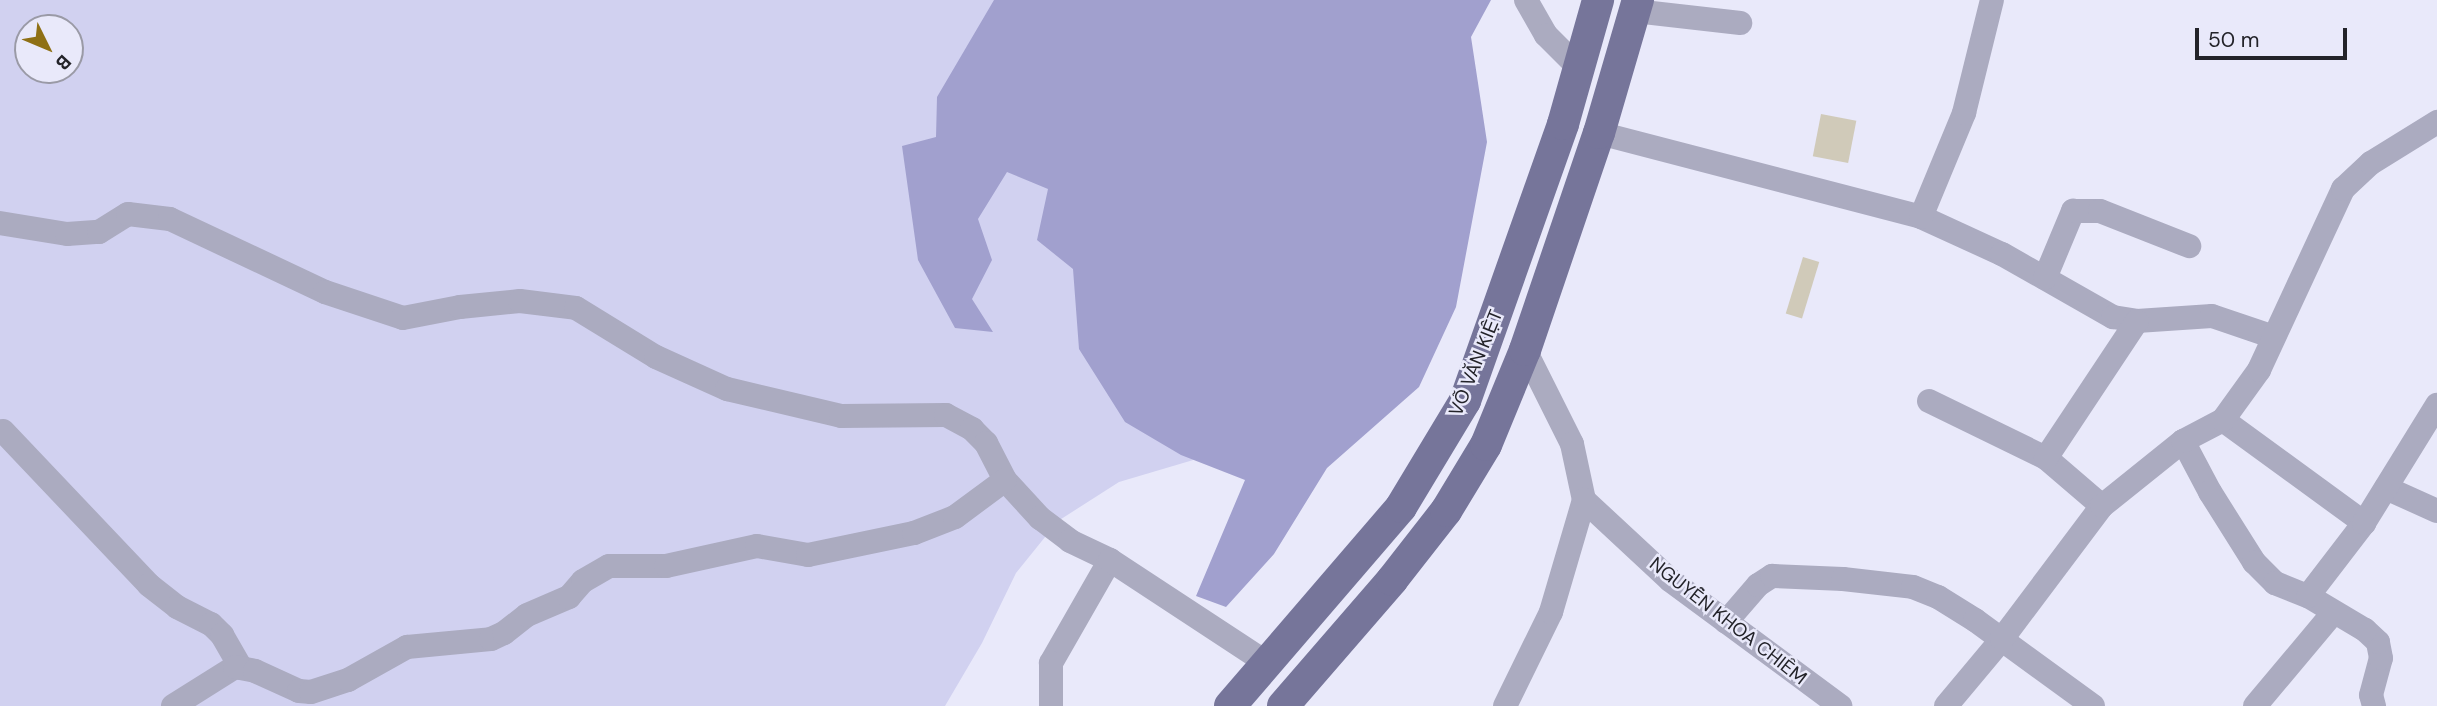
<!DOCTYPE html>
<html>
<head>
<meta charset="utf-8">
<style>
  body { margin:0 }
  #map { position:relative; width:2437px; height:706px; overflow:hidden; background:#e9e9fa; font-family:"DM Sans",sans-serif }
  div>[style] { position:absolute }
  [style*='--x'] { left:calc(var(--x)*1px); top:calc(var(--y)*1px); width:calc(var(--w)*1px); rotate:calc(var(--a)*1deg) }
  .green>* { inset:0; background:#d1d1f0 }
  .forest>* { inset:0; background:#a1a0ce }
  .building>* { inset:0; background:#d0cab9; transform-origin:0 0 }
  .minor>* { height:24px; margin:-12px; padding:0 12px; transform-origin:12px; border-radius:12px; background:#ababc0 }
  .major>* { height:32px; margin:-16px; padding:0 16px; transform-origin:16px; border-radius:16px; background:#76759a }
  span { translate:-50% -50%; white-space:nowrap; text-align:center; line-height:1.15; -webkit-text-stroke:5px #e9e9fa; paint-order:stroke }
  .street-label { font-size:19px; color:#232329 }
  .north { position:absolute; left:14px; top:14px; width:70px; height:70px; box-sizing:border-box; background:#e9e9fa; border:2px solid #9a9aa6; border-radius:50%; rotate:133deg; font-size:19px; font-weight:700; line-height:28px; text-align:center; color:#232329 }
  .north::after { content:''; display:block; margin:auto; width:24px; height:32px; background:#8f7015; clip-path:polygon(50% 0,100% 100%,50% 72%,0 100%) }
  .scale { position:absolute; left:2195px; top:28px; width:152px; height:32px; box-sizing:border-box; border:4px solid #232329; border-top:0; padding-left:9px; font-size:21px; line-height:24px; white-space:nowrap; color:#232329; -webkit-text-stroke:5px #e9e9fa; paint-order:stroke }
</style>
</head>
<body>
<div id="map">
  <div class="green">
    <i style="clip-path:polygon(evenodd,0 0,1435px 0,1200px 458px,1119px 482px,1058px 521px,1016px 573px,982px 643px,945px 706px,0 706px,0 0,28px 28px,70px 28px,70px 70px,28px 70px,28px 28px)"></i>
  </div>
  <div class="forest">
    <i style="clip-path:polygon(994px 0,1491px 0,1471px 37px,1487px 142px,1456px 307px,1419px 387px,1327px 468px,1274px 554px,1226px 607px,1196px 596px,1245px 480px,1181px 455px,1125px 422px,1079px 349px,1073px 269px,1037px 240px,1048px 189px,1007px 172px,978px 219px,992px 260px,972px 299px,993px 332px,955px 328px,918px 260px,902px 146px,936px 137px,937px 97px)"></i>
  </div>
  <div class="building">
    <i style="left:1821px;top:114px;width:36px;height:43px;rotate:11deg"></i>
    <i style="left:1803px;top:257px;width:17px;height:59px;rotate:17deg"></i>
  </div>
  <div class="minor">
    <i style="--x:1526;--y:0;--w:40;--a:60.3"></i>
    <i style="--x:1546;--y:35;--w:47;--a:45"></i>
    <i style="--x:1635;--y:11;--w:106;--a:6.5"></i>
    <i style="--x:1599;--y:133;--w:333;--a:14.6"></i>
    <i style="--x:1921;--y:217;--w:89;--a:24.6"></i>
    <i style="--x:2002;--y:254;--w:128;--a:29.6"></i>
    <i style="--x:2113;--y:317;--w:24;--a:9"></i>
    <i style="--x:2137;--y:321;--w:75;--a:-3.8"></i>
    <i style="--x:2212;--y:316;--w:65;--a:18.7"></i>
    <i style="--x:1921;--y:217;--w:113;--a:-67.5"></i>
    <i style="--x:1964;--y:113;--w:116;--a:-76.1"></i>
    <i style="--x:0;--y:223;--w:68;--a:9.3"></i>
    <i style="--x:67;--y:234;--w:32;--a:-4"></i>
    <i style="--x:99;--y:232;--w:34;--a:-32"></i>
    <i style="--x:128;--y:214;--w:42;--a:6.8"></i>
    <i style="--x:170;--y:219;--w:171;--a:25.2"></i>
    <i style="--x:325;--y:292;--w:82;--a:18.4"></i>
    <i style="--x:403;--y:318;--w:58;--a:-10.9"></i>
    <i style="--x:460;--y:307;--w:60;--a:-5.7"></i>
    <i style="--x:520;--y:301;--w:56;--a:7.1"></i>
    <i style="--x:576;--y:308;--w:94;--a:31.5"></i>
    <i style="--x:656;--y:357;--w:78;--a:24.3"></i>
    <i style="--x:727;--y:389;--w:117;--a:13.3"></i>
    <i style="--x:841;--y:416;--w:105;--a:-0.5"></i>
    <i style="--x:946;--y:415;--w:30;--a:28"></i>
    <i style="--x:972;--y:429;--w:20;--a:45"></i>
    <i style="--x:986;--y:443;--w:42;--a:62.8"></i>
    <i style="--x:1005;--y:480;--w:52;--a:47.4"></i>
    <i style="--x:1040;--y:518;--w:38;--a:37"></i>
    <i style="--x:1070;--y:541;--w:44;--a:25.4"></i>
    <i style="--x:1110;--y:560;--w:119;--a:119.8"></i>
    <i style="--x:1051;--y:663;--w:43;--a:90"></i>
    <i style="--x:2045;--y:278;--w:73;--a:-67.3"></i>
    <i style="--x:2073;--y:211;--w:27;--a:0"></i>
    <i style="--x:2100;--y:211;--w:96;--a:21.5"></i>
    <i style="--x:1525;--y:350;--w:105;--a:63.4"></i>
    <i style="--x:1572;--y:444;--w:57;--a:77.9"></i>
    <i style="--x:1584;--y:500;--w:117;--a:42.9"></i>
    <i style="--x:1670;--y:580;--w:212;--a:36.5"></i>
    <i style="--x:1929;--y:401;--w:130;--a:26"></i>
    <i style="--x:2223;--y:420;--w:175;--a:36.1"></i>
    <i style="--x:3;--y:431;--w:212;--a:46.5"></i>
    <i style="--x:149;--y:585;--w:36;--a:38"></i>
    <i style="--x:177;--y:607;--w:38;--a:27"></i>
    <i style="--x:211;--y:624;--w:16;--a:45"></i>
    <i style="--x:222;--y:635;--w:38;--a:60"></i>
    <i style="--x:2183;--y:441;--w:58;--a:62.1"></i>
    <i style="--x:2210;--y:492;--w:83;--a:57.8"></i>
    <i style="--x:2254;--y:562;--w:30;--a:45"></i>
    <i style="--x:2275;--y:583;--w:35;--a:22"></i>
    <i style="--x:2386;--y:488;--w:56;--a:24.3"></i>
    <i style="--x:2102;--y:506;--w:74;--a:-139.4"></i>
    <i style="--x:2046;--y:458;--w:164;--a:-56.4"></i>
    <i style="--x:1110;--y:560;--w:188;--a:33.3"></i>
    <i style="--x:1726;--y:622;--w:49;--a:-49.1"></i>
    <i style="--x:1758;--y:585;--w:17;--a:-33"></i>
    <i style="--x:1772;--y:576;--w:71;--a:2.4"></i>
    <i style="--x:1843;--y:579;--w:70;--a:6.5"></i>
    <i style="--x:1913;--y:587;--w:27;--a:22"></i>
    <i style="--x:1938;--y:597;--w:44;--a:31.9"></i>
    <i style="--x:1975;--y:620;--w:146;--a:36.1"></i>
    <i style="--x:173;--y:706;--w:73;--a:-32.2"></i>
    <i style="--x:235;--y:667;--w:20;--a:11"></i>
    <i style="--x:255;--y:671;--w:48;--a:24.4"></i>
    <i style="--x:299;--y:691;--w:12;--a:5"></i>
    <i style="--x:311;--y:692;--w:39;--a:-18"></i>
    <i style="--x:348;--y:680;--w:68;--a:-29.2"></i>
    <i style="--x:407;--y:647;--w:84;--a:-5.4"></i>
    <i style="--x:491;--y:639;--w:14;--a:-25"></i>
    <i style="--x:504;--y:633;--w:29;--a:-38"></i>
    <i style="--x:527;--y:615;--w:46;--a:-23.2"></i>
    <i style="--x:569;--y:597;--w:21;--a:-49"></i>
    <i style="--x:583;--y:581;--w:30;--a:-30"></i>
    <i style="--x:609;--y:566;--w:57;--a:0"></i>
    <i style="--x:666;--y:566;--w:93;--a:-12.4"></i>
    <i style="--x:757;--y:546;--w:52;--a:10"></i>
    <i style="--x:808;--y:555;--w:108;--a:-11.7"></i>
    <i style="--x:914;--y:533;--w:44;--a:-21.3"></i>
    <i style="--x:955;--y:517;--w:62;--a:-36.5"></i>
    <i style="--x:1505;--y:706;--w:105;--a:-63.9"></i>
    <i style="--x:1551;--y:612;--w:117;--a:-73.6"></i>
    <i style="--x:1946;--y:706;--w:87;--a:-50.1"></i>
    <i style="--x:2002;--y:639;--w:166;--a:-53.1"></i>
    <i style="--x:2102;--y:506;--w:104;--a:-38.7"></i>
    <i style="--x:2183;--y:441;--w:45;--a:-27.7"></i>
    <i style="--x:2223;--y:420;--w:62;--a:-54.2"></i>
    <i style="--x:2259;--y:370;--w:200;--a:-65.1"></i>
    <i style="--x:2343;--y:189;--w:38;--a:-43"></i>
    <i style="--x:2371;--y:163;--w:78;--a:-31.8"></i>
    <i style="--x:2255;--y:706;--w:121;--a:-50"></i>
    <i style="--x:2374;--y:706;--w:11;--a:-105"></i>
    <i style="--x:2371;--y:695;--w:38;--a:-75"></i>
    <i style="--x:2381;--y:658;--w:16;--a:-101"></i>
    <i style="--x:2378;--y:642;--w:18;--a:-137"></i>
    <i style="--x:2365;--y:630;--w:66;--a:-149.2"></i>
    <i style="--x:2308;--y:596;--w:92;--a:-52.5"></i>
    <i style="--x:2364;--y:523;--w:139;--a:-58.3"></i>
  </div>
  <div class="major">
    <i style="--x:1230;--y:706;--w:262;--a:-49.3"></i>
    <i style="--x:1401;--y:507;--w:124;--a:-58.9"></i>
    <i style="--x:1465;--y:401;--w:294;--a:-70.5"></i>
    <i style="--x:1563;--y:124;--w:129;--a:-74.2"></i>
    <i style="--x:1283;--y:706;--w:167;--a:-49.1"></i>
    <i style="--x:1392;--y:580;--w:88;--a:-52"></i>
    <i style="--x:1446;--y:511;--w:77;--a:-58.8"></i>
    <i style="--x:1486;--y:445;--w:103;--a:-67.7"></i>
    <i style="--x:1525;--y:350;--w:229;--a:-71.2"></i>
    <i style="--x:1599;--y:133;--w:139;--a:-73.7"></i>
  </div>
  <div class="street-label">
    <span style="left:1476px;top:363px;rotate:-68deg">VÕ VĂN KIỆT</span>
    <span style="left:1728px;top:621px;rotate:38deg">NGUYỄN KHOA CHIÊM</span>
  </div>
  <div class="north">B</div>
  <div class="scale">50 m</div>
</div>
</body>
</html>
